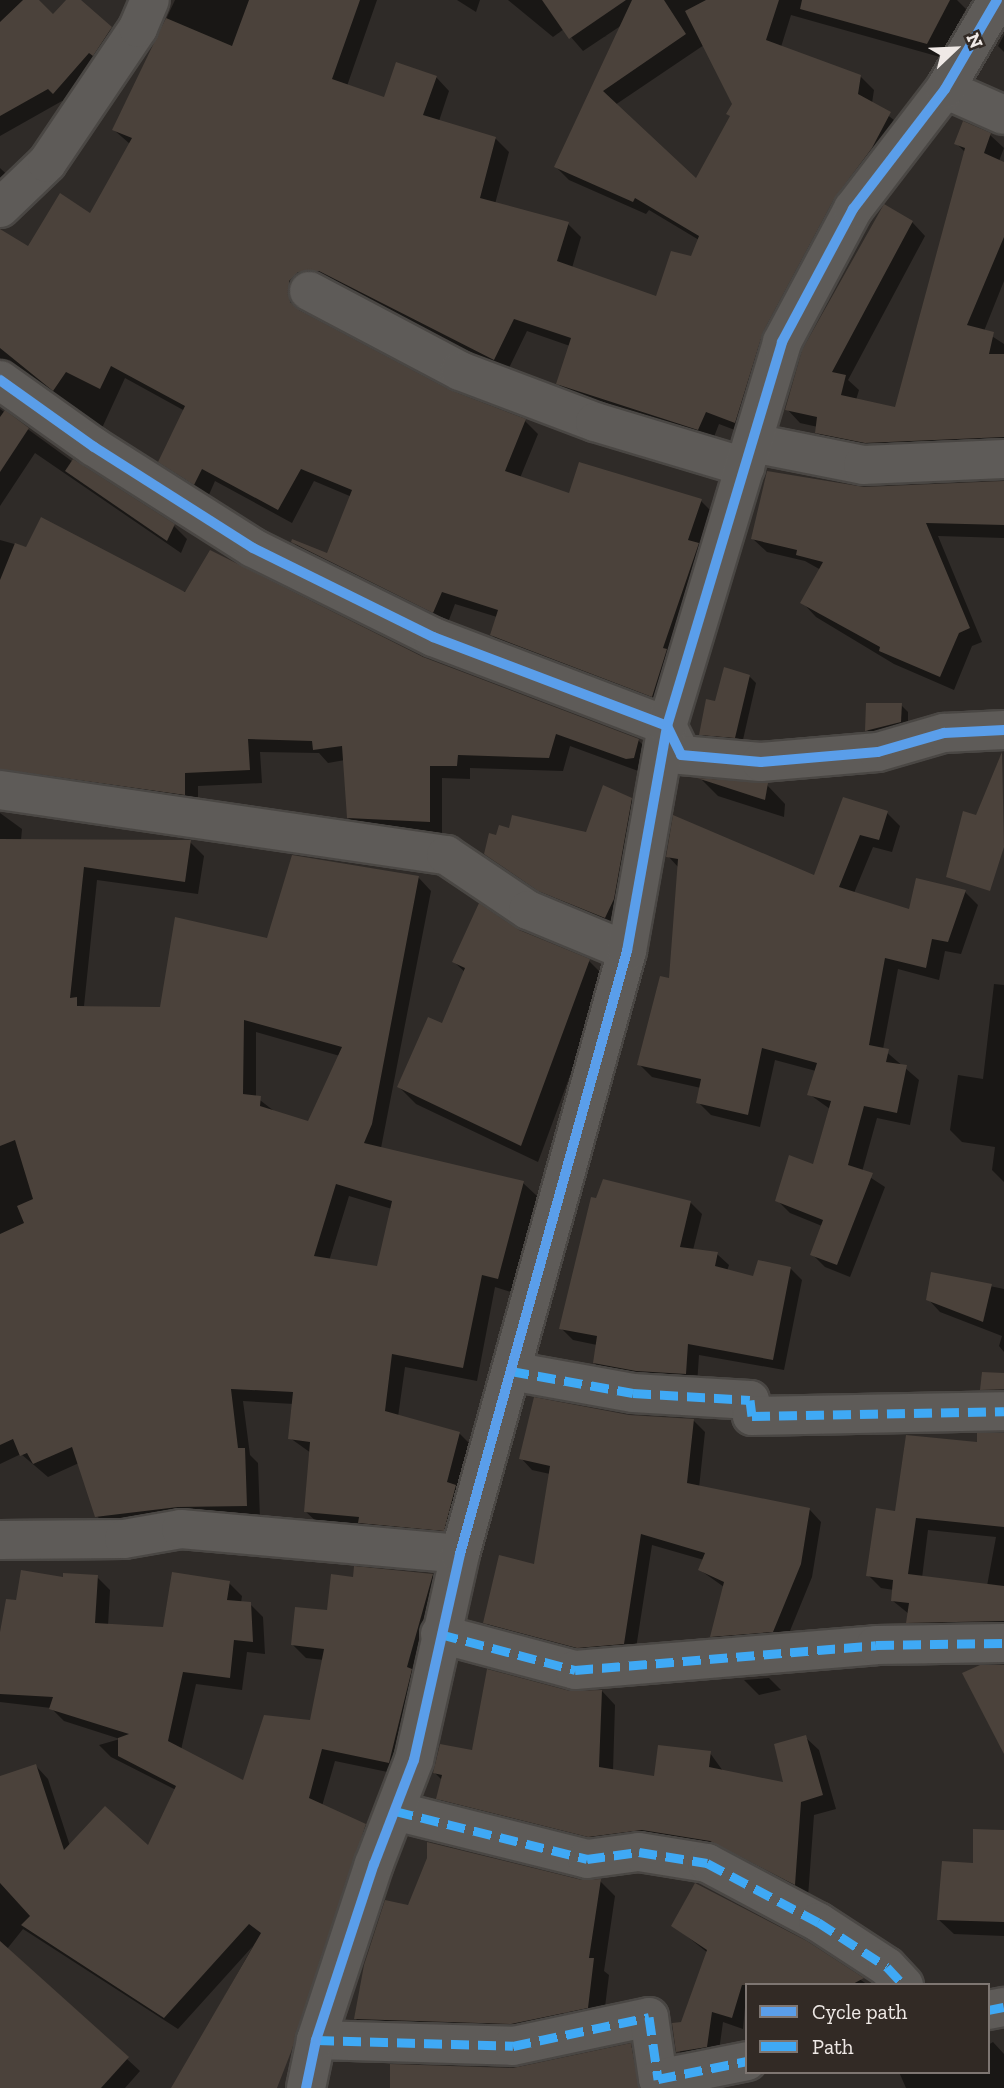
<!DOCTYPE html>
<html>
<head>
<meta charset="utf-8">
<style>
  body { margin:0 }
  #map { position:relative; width:1004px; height:2088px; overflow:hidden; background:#2f2b28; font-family:"Zilla Slab",serif }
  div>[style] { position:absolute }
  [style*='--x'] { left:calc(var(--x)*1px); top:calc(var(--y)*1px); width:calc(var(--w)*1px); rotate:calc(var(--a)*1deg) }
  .shadow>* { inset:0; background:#0007 }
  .building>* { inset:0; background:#4b423b }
  .roads { filter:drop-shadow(2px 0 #4a4744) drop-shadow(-2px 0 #4a4744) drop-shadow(0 2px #4a4744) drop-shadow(0 -2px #4a4744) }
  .minor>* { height:38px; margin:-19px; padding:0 19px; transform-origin:19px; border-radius:19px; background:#5e5b58 }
  .quiet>* { height:9px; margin-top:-4.5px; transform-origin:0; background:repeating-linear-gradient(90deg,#3fa9f5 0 18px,transparent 0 27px) }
  .cycleway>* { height:10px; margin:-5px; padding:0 5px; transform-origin:5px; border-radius:5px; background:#5a9eea }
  span { translate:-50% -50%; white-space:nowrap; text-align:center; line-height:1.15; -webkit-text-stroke:5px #322a25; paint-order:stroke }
  .legend { position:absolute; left:745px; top:1983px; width:245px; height:91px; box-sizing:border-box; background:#322a25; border:2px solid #7e7672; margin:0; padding:9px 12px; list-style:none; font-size:21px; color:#efe9e6 }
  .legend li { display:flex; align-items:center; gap:14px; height:35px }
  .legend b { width:35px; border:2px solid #7e7672 }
  .north { position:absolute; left:920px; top:14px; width:70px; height:70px; -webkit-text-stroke:5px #322a25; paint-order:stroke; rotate:67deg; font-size:19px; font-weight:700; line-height:28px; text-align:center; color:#efe9e6 }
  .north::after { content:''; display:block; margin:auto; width:24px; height:32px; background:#efe9e6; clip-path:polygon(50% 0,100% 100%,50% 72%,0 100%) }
</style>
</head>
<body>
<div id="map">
  <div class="shadow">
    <i style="clip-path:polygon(0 0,37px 0,54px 17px,68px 0,78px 0,124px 42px,67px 105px,62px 101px,0 136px)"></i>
    <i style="clip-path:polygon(evenodd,175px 0,377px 0,347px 86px,385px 99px,436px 77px,449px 91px,439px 121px,496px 139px,509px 152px,495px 204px,568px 224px,581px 237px,572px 268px,657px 299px,693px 259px,699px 240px,649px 210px,646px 214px,569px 180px,556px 167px,622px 25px,583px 51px,564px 29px,553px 37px,508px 0,957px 0,966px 9px,940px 57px,791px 15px,781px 47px,860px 76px,874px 90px,872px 103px,903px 127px,748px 435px,719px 424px,712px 442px,572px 397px,558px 384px,570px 346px,527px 331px,507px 372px,334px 284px,300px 307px,306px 316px,449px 392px,525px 421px,538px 434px,520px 478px,570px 496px,701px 501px,714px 514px,665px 709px,505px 648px,492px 635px,497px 617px,455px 604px,447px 625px,306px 555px,293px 542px,328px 556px,352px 497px,314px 481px,292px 523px,215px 481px,208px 497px,161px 462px,185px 411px,125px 378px,102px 428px,27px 375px,6px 373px,0 377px,0 278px,29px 248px,91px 215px,130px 144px,114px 130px,175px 0,704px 45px,734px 104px,732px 117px,696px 181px,615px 105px,704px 45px)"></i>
    <i style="clip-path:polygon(457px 0,480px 0,476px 12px)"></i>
    <i style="clip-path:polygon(1004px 35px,1004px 52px,998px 46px)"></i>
    <i style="clip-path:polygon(964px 123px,990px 135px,1004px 148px,999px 161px,1004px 164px,1004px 281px,984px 331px,1004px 344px,1004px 451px,831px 446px,817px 433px,818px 427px,800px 423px,787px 409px,912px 222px,925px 236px,848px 380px,859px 390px,856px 400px,896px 410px,965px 152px,956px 143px)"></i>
    <i style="clip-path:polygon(0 168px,16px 183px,0 204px)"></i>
    <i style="clip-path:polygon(0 409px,73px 462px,174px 526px,187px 539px,181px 553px,35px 453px,0 506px)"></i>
    <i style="clip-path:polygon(1004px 483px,1004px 538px,938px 536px,982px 642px,972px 646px,954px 690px,894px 664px,816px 617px,803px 603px,821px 570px,805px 561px,767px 552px,753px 539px,864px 489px)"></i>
    <i style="clip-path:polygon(0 540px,423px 658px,638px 740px,652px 754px,641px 772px,570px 746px,563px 771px,470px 768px,470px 779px,442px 778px,442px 834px,362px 831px,348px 818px,345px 760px,328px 763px,319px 753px,260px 752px,262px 783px,198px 786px,198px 807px,0 789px)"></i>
    <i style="clip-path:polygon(749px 676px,756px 683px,742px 744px,708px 741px,701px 734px,717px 703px)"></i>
    <i style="clip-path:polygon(901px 705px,908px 712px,908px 729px,874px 737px,867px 730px)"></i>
    <i style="clip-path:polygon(702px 780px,767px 785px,785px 804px,784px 817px,718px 796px)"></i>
    <i style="clip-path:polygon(631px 799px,646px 814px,619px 931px,555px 905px,486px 854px,497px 838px,510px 830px,587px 834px)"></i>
    <i style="clip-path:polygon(844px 799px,887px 813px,900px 826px,892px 852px,873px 847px,854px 893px,910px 912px,965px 892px,978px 905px,961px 954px,945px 951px,939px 980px,898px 969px,883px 1049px,919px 1080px,910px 1125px,877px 1118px,862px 1172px,885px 1187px,850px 1277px,825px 1267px,812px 1254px,822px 1226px,790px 1213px,777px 1200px,814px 1167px,830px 1109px,809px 1094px,816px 1071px,775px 1060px,760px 1127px,711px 1115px,698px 1102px,701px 1088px,652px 1077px,639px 1064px,670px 980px,679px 868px,668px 856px,815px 877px)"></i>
    <i style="clip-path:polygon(evenodd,0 813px,22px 829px,21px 840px,190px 842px,204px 856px,198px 894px,97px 880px,84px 1006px,162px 1009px,268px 940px,418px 877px,431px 891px,381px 1148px,523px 1183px,537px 1196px,511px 1292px,495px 1287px,477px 1381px,405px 1367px,398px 1417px,459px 1433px,473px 1447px,457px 1543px,319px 1524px,305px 1511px,311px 1453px,290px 1438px,294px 1404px,243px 1401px,250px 1455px,258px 1463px,260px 1519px,110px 1530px,97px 1516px,79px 1463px,48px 1477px,21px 1454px,0 1464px,0 813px,256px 1032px,340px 1056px,309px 1123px,274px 1111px,256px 1097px,256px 1032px,0 813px,349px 1196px,392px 1209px,378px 1268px,329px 1261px,349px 1196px)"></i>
    <i style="clip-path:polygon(519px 932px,589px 961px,606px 978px,538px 1162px,416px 1104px,399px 1087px,443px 1026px,465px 972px,454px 962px)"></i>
    <i style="clip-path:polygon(994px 984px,1004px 985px,1004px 1182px,992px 1170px,995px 1147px,962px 1142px,950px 1130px,958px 1075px,983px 1079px)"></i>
    <i style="clip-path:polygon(690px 1202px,702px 1214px,693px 1250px,717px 1254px,729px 1265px,727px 1271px,754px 1278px,790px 1268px,802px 1280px,784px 1370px,699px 1355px,697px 1385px,606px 1374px,594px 1363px,597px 1345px,573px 1340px,561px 1328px)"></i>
    <i style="clip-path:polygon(932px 1274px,1004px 1289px,1004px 1352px,999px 1346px,1002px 1336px,940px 1312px,928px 1299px)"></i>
    <i style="clip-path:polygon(629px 1416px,693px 1420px,705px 1432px,699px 1488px,810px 1510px,821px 1522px,812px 1577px,785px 1643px,723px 1648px,712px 1636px,724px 1587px,700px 1570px,704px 1560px,652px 1545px,635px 1655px,590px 1659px,497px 1634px,485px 1622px,535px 1567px,550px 1474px,532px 1470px,521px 1458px)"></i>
    <i style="clip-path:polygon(evenodd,1004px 1435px,1004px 1633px,920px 1635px,908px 1622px,909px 1614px,893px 1601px,894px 1590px,881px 1588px,868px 1575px,896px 1513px,978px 1444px,1004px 1435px,928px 1530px,996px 1537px,987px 1586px,922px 1578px,928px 1530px)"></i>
    <i style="clip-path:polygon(432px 1575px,445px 1588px,402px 1775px,335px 1761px,322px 1806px,365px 1825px,378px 1838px,323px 1999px,305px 1995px,271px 2088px,173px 2088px,253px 1946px,178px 2029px,23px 1929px,7px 1949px,140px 2071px,125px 2088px,0 2088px,0 1778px,36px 1766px,48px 1779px,70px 1846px,148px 1848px,176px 1790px,111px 1757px,99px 1745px,120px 1739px,64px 1721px,51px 1708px,0 1702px,0 1642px,17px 1602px,65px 1579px,97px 1577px,110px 1590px,108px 1626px,165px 1629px,229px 1583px,242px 1596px,241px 1603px,250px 1604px,263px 1617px,265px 1654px,247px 1652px,242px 1690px,196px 1684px,181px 1750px,244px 1783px,312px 1722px,324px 1660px,306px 1658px,293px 1645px,329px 1612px,354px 1578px)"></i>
    <i style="clip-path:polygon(769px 1678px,781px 1690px,759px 1695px,744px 1680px)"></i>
    <i style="clip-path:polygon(602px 1691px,615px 1705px,613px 1771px,656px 1778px,710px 1753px,723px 1771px,785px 1784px,805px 1737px,819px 1750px,836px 1809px,814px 1815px,808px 1897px,452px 1812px,438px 1798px,442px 1780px,434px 1772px,570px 1693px)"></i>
    <i style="clip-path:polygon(1004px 1832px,1004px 1936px,954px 1934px,939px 1920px,974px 1865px)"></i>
    <i style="clip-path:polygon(600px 1881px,615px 1896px,604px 1971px,609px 1975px,603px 2023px,584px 2027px,565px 2008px,562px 2032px,371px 2034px,356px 2019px,409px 1907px)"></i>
    <i style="clip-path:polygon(674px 1926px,806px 1942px,868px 1985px,747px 1985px,743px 2029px,723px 2022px,718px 2058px,691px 2063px,680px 2052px,674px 2025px,682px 2023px,708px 1953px)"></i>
    <i style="clip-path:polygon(993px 2042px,1004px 2054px,1004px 2088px,906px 2088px,899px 2072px,988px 2072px,988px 2045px)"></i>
    <i style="clip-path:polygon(630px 2045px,643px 2058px,647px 2088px,575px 2088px)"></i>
  </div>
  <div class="building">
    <i style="clip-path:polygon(23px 0,39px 0,53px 14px,66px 0,81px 0,112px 27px,93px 56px,89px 53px,53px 94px,48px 89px,0 116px,0 22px)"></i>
    <i style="clip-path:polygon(249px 0,360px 0,332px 79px,384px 97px,396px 62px,437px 76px,423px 115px,496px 137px,480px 198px,569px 222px,557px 261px,656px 296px,671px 251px,691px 256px,699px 236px,635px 198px,633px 202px,554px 167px,632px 0,664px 0,686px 34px,603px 91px,696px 178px,730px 116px,726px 114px,732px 104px,685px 11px,706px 0,779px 0,766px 40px,861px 75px,858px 94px,891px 112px,872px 148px,834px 199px,763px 332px,735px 423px,706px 412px,698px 430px,556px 384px,571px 338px,514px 319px,494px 360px,319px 271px,298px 272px,289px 281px,290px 302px,299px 310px,450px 390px,526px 419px,505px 471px,569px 493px,579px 462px,702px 499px,688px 540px,699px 543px,663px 648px,667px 649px,652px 697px,490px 635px,498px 610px,442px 592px,433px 613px,291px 542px,292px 539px,327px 553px,352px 490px,301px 469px,278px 510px,202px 469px,194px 485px,158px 462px,185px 406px,111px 366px,100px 389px,66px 372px,53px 391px,0 348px,0 229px,28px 246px,60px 193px,90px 213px,132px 138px,112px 130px,166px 18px,232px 46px)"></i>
    <i style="clip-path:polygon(542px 0,626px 0,569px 39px)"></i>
    <i style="clip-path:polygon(802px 0,950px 0,927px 44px,800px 9px)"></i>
    <i style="clip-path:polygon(963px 121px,991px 133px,984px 153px,1004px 162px,1004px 237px,967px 325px,994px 332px,989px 354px,1004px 354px,1004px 437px,865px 443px,815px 433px,817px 417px,785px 410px,802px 350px,884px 204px,913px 221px,832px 372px,846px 375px,841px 395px,895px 407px,965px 148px,954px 144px)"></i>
    <i style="clip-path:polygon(5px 410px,29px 428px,0 472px,0 417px)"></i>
    <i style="clip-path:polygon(73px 459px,175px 524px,167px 541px,65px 471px)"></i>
    <i style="clip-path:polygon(767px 471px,864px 487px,1004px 481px,1004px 525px,926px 523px,970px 628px,959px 633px,940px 677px,879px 651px,880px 647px,800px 603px,823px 562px,796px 555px,797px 550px,751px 539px)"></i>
    <i style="clip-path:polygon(41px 517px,185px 592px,210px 550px,423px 657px,639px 739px,634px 758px,626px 759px,556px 734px,549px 758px,458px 755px,457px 766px,430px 766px,430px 822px,347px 818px,342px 746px,313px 750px,312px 741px,248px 739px,250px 770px,185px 773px,185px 795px,0 769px,0 580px,15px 543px,26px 547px)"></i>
    <i style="clip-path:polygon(724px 667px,750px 675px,735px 738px,699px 735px,706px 699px,715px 701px)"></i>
    <i style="clip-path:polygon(866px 703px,902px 703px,901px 722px,865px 731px)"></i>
    <i style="clip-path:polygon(1002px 752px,1004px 847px,990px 891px,946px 877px,963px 811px,976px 815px)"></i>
    <i style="clip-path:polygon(697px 778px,768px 783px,765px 800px)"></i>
    <i style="clip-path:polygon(603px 785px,632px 798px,614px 899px,605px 918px,538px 891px,484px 854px,489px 833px,496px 835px,499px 825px,509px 828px,512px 815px,586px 832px)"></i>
    <i style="clip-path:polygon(843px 797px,888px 811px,879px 840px,860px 835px,839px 887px,909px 909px,916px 878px,966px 890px,948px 942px,932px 939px,926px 968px,885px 958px,869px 1045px,889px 1049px,886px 1062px,907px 1065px,897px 1113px,864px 1106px,848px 1165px,873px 1173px,837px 1265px,810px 1255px,823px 1220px,775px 1201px,789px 1155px,813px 1164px,831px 1101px,807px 1095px,817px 1063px,762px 1048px,748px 1115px,696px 1103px,701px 1079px,637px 1065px,660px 976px,669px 978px,678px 859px,666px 857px,673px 815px,814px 875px)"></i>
    <i style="clip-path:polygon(evenodd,0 839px,191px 840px,185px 882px,84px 867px,70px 998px,77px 997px,77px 1006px,160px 1007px,175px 917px,267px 938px,292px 855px,419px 876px,372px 1124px,364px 1143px,524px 1181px,498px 1279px,482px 1275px,463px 1368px,392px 1354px,385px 1411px,460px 1432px,447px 1482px,456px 1485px,444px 1531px,358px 1523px,359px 1517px,304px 1512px,310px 1442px,288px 1439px,293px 1392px,231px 1389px,238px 1448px,245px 1448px,247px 1506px,178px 1507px,95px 1517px,72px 1447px,33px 1464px,27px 1453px,20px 1456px,13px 1439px,0 1445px,0 1234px,24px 1223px,17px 1206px,33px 1199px,15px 1140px,0 1146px,0 839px,244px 1020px,342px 1047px,308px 1121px,260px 1106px,261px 1096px,243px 1094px,244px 1020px,0 839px,336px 1184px,392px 1201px,377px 1266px,314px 1256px,336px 1184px)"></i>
    <i style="clip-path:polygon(479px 903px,519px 930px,590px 959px,521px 1146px,397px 1087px,428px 1017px,442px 1023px,465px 968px,452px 962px)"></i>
    <i style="clip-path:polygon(603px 1179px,691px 1201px,680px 1247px,718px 1252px,715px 1266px,753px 1276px,758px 1260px,791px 1267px,773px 1360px,688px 1344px,686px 1374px,636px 1371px,593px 1363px,597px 1336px,559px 1329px,591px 1197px,596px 1198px)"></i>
    <i style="clip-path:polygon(931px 1272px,992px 1284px,983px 1322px,926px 1300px)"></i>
    <i style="clip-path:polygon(982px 1372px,1004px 1373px,1004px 1389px,980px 1390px)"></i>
    <i style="clip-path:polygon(534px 1397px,629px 1415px,694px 1419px,687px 1483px,810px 1508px,801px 1564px,773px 1632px,710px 1637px,724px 1582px,698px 1570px,705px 1553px,641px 1534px,624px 1644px,577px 1648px,483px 1623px,499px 1555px,534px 1564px,550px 1466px,519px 1459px)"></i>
    <i style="clip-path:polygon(977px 1433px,1004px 1433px,1004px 1527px,916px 1518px,908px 1574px,1004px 1586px,1004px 1621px,906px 1623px,909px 1603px,891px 1601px,893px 1580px,866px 1576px,876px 1508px,895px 1511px,906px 1435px,977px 1442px)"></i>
    <i style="clip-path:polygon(354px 1566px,433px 1574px,407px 1667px,412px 1669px,389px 1763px,322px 1749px,309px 1798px,366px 1824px,291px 2052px,277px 2088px,171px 2088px,261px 1933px,249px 1924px,164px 2018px,21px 1925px,30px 1916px,0 1883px,0 1776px,36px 1764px,64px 1850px,105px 1806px,148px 1845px,176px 1786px,118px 1756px,118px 1738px,129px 1734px,49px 1709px,53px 1697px,0 1694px,0 1632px,6px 1599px,16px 1600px,21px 1570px,63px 1577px,63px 1573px,98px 1575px,95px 1623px,163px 1627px,172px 1572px,230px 1581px,227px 1600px,251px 1602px,253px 1642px,234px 1640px,230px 1678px,183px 1672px,168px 1741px,243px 1780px,264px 1715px,310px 1720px,324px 1649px,291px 1645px,295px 1607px,327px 1610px,331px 1574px,353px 1577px)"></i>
    <i style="clip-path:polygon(980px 1665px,1004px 1665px,1004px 1754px,962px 1673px)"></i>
    <i style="clip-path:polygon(487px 1669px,570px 1691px,602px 1690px,599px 1767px,654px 1776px,658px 1745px,711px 1751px,709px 1767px,783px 1782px,774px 1744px,806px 1735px,823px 1795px,801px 1802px,795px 1885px,710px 1841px,642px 1830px,588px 1837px,436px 1799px,442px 1775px,433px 1773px,440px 1744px,472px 1750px)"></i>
    <i style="clip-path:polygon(973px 1829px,1004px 1830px,1004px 1922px,937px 1920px,942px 1861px,973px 1863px)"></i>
    <i style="clip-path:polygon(427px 1842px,582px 1880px,601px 1879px,589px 1958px,594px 1958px,588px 2008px,511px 2024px,354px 2019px,364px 1965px,385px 1900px,408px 1905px,427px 1858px)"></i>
    <i style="clip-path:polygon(695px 1883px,807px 1941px,864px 1978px,851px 1985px,742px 1985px,732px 2018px,712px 2012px,707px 2047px,676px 2052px,672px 2023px,681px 2022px,707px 1950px,671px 1926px)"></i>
    <i style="clip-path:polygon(0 1941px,129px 2057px,101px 2088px,0 2088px)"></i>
    <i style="clip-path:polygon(631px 2043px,639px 2088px,390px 2088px,390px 2064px,513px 2068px)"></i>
  </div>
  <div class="roads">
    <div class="minor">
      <i style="--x:945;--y:89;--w:64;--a:23.8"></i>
      <i style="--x:0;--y:208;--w:65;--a:-43.8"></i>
      <i style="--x:47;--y:163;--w:163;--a:-56"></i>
      <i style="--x:138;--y:28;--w:30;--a:-67"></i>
      <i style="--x:309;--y:291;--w:171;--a:27.9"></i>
      <i style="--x:460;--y:371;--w:144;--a:20.7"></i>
      <i style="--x:595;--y:422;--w:157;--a:16.7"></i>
      <i style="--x:0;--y:380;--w:115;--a:35.5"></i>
      <i style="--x:94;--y:447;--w:188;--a:32.4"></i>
      <i style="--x:253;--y:548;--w:201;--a:26.3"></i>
      <i style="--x:433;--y:637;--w:250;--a:20.8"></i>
      <i style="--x:667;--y:726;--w:32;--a:64"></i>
      <i style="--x:681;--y:755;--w:80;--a:5"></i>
      <i style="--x:761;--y:762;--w:117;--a:-4.9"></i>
      <i style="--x:878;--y:752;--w:69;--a:-16.1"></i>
      <i style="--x:944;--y:733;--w:60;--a:-2.9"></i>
      <i style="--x:753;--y:443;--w:112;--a:11.3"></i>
      <i style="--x:863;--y:465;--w:141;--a:-2.4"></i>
      <i style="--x:0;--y:790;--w:451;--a:8.3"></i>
      <i style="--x:446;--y:855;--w:99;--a:33.9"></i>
      <i style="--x:528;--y:910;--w:107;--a:22.5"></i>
      <i style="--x:511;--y:1371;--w:124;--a:10.2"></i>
      <i style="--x:633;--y:1393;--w:117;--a:3.4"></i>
      <i style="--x:750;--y:1400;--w:16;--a:83"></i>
      <i style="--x:752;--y:1416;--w:252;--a:-1.1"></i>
      <i style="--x:0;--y:1540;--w:124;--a:-0.5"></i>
      <i style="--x:124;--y:1539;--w:58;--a:-10"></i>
      <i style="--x:181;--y:1529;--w:280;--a:5.1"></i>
      <i style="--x:440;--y:1634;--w:140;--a:14.9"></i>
      <i style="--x:575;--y:1670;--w:302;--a:-4.7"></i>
      <i style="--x:876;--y:1645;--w:128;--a:-0.9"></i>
      <i style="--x:395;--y:1811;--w:198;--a:14"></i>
      <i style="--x:587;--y:1859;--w:52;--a:-7.7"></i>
      <i style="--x:639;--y:1852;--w:69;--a:9.2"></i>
      <i style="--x:707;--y:1863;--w:126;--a:28"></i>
      <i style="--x:818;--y:1922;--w:82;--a:33.1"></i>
      <i style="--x:887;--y:1967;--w:25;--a:47"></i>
      <i style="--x:988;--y:2010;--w:16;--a:-11"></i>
      <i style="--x:316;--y:2040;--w:197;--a:1.7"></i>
      <i style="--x:513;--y:2046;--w:139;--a:-12"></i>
      <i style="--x:649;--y:2017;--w:63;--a:81.7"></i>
      <i style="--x:658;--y:2079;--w:91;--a:-11.4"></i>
      <i style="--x:306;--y:2088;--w:49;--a:-78.2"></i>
      <i style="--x:316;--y:2040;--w:185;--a:-71.8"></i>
      <i style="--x:374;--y:1864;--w:111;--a:-69"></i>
      <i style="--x:414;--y:1760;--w:211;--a:-77.4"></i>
      <i style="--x:460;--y:1554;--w:626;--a:-74.52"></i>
      <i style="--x:627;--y:951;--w:229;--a:-79.9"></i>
      <i style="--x:667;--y:726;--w:401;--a:-73.3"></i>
      <i style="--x:782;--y:342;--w:151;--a:-61.9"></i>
      <i style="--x:853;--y:209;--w:151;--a:-52.5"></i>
      <i style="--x:945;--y:89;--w:103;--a:-59.7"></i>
    </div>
  </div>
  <div class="quiet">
    <i style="--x:511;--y:1371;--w:124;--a:10.2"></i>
    <i style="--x:633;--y:1393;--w:117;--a:3.4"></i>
    <i style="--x:750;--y:1400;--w:16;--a:83"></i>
    <i style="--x:752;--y:1416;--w:252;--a:-1.1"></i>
    <i style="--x:440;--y:1634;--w:140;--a:14.9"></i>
    <i style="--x:575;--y:1670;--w:302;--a:-4.7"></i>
    <i style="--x:876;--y:1645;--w:128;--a:-0.9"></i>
    <i style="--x:395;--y:1811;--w:198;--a:14"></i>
    <i style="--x:587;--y:1859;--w:52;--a:-7.7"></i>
    <i style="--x:639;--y:1852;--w:69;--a:9.2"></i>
    <i style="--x:707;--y:1863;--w:126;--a:28"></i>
    <i style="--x:818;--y:1922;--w:82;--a:33.1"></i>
    <i style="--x:887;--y:1967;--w:25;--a:47"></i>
    <i style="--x:988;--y:2010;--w:16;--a:-11"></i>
    <i style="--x:316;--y:2040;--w:197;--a:1.7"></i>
    <i style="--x:513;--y:2046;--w:139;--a:-12"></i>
    <i style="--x:649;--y:2017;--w:63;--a:81.7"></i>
    <i style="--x:658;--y:2079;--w:91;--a:-11.4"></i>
  </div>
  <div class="cycleway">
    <i style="--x:0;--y:380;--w:115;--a:35.5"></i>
    <i style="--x:94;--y:447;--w:188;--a:32.4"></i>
    <i style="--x:253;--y:548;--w:201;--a:26.3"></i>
    <i style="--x:433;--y:637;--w:250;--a:20.8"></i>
    <i style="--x:667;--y:726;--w:32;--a:64"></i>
    <i style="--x:681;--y:755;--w:80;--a:5"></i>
    <i style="--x:761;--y:762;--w:117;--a:-4.9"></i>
    <i style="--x:878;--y:752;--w:69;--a:-16.1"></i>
    <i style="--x:944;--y:733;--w:60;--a:-2.9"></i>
    <i style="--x:306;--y:2088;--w:49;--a:-78.2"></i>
    <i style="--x:316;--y:2040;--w:185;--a:-71.8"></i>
    <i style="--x:374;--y:1864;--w:111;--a:-69"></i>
    <i style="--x:414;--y:1760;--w:211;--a:-77.4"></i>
    <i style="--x:460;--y:1554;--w:626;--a:-74.52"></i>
    <i style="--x:627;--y:951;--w:229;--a:-79.9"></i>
    <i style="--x:667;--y:726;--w:401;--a:-73.3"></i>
    <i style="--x:782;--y:342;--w:151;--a:-61.9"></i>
    <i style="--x:853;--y:209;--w:151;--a:-52.5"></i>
    <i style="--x:945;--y:89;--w:103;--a:-59.7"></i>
  </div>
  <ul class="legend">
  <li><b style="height:9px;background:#5a9eea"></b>Cycle path</li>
  <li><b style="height:9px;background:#3fa9f5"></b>Path</li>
  </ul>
  <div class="north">N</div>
</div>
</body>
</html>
